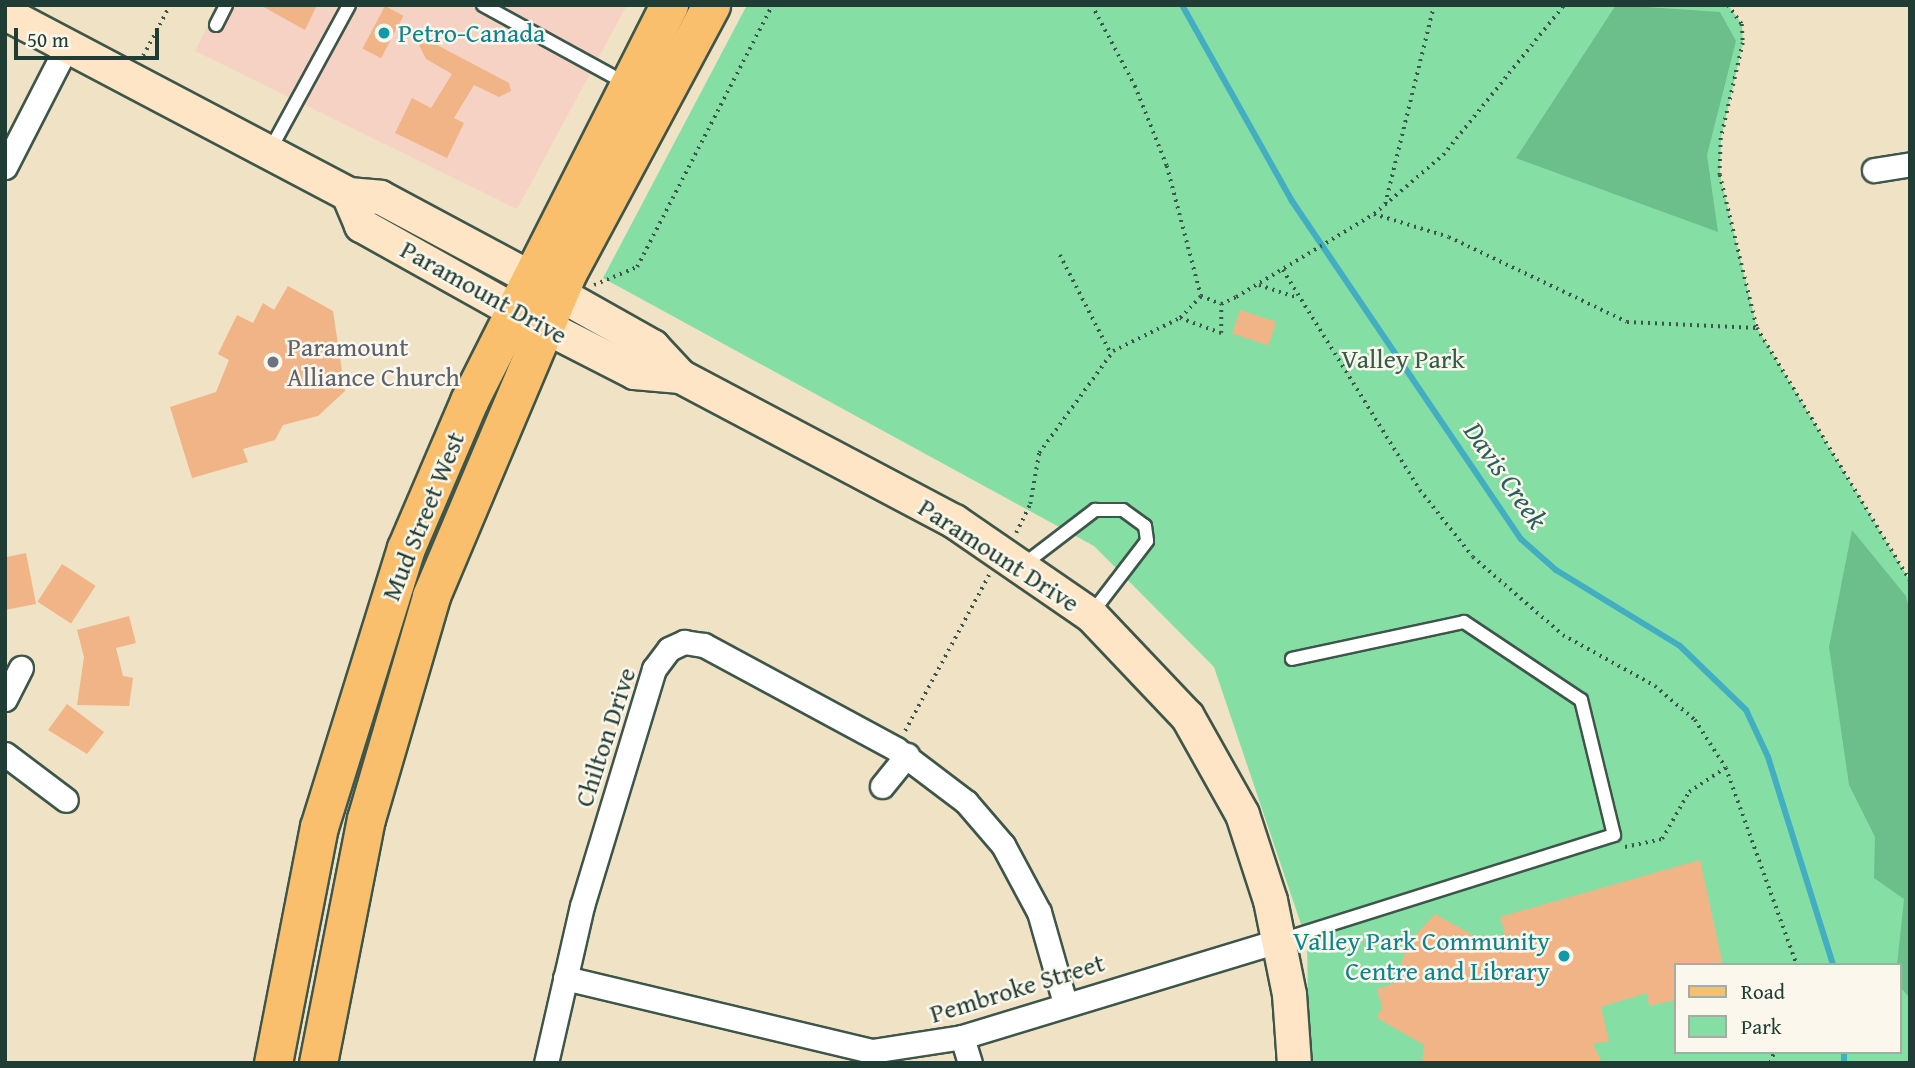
<!DOCTYPE html>
<html>
<head>
<meta charset="utf-8">
<style>
  body { margin:0 }
  #map { position:relative; width:1915px; height:1068px; overflow:hidden; background:#f0e2c5; font-family:"Gentium Book Plus",serif }
  div>[style] { position:absolute }
  [style*='--x'] { left:calc(var(--x)*1px); top:calc(var(--y)*1px); width:calc(var(--w)*1px); rotate:calc(var(--a)*1deg) }
  .built>* { inset:0; background:#f6d2c4 }
  .green>* { inset:0; background:#85dfa5 }
  .forest>* { inset:0; background:#6cbe8a }
  .stream>* { height:6px; margin:-3px; padding:0 3px; transform-origin:3px; border-radius:3px; background:#43aec1 }
  .building>* { inset:0; background:#f0b486; transform-origin:0 0 }
  .path>* { height:3.5px; margin-top:-1.75px; transform-origin:0; background:repeating-linear-gradient(90deg,#3e564a 0 2px,transparent 0 7px) }
  .roads { filter:drop-shadow(2px 0 #3e564a) drop-shadow(-2px 0 #3e564a) drop-shadow(0 2px #3e564a) drop-shadow(0 -2px #3e564a) }
  .lane>* { height:12px; margin:-6px; padding:0 6px; transform-origin:6px; border-radius:6px; background:#fff }
  .street>* { height:23px; margin:-11.5px; padding:0 11.5px; transform-origin:11.5px; border-radius:11.5px; background:#fff }
  .secondary>* { height:33px; margin:-16.5px; padding:0 16.5px; transform-origin:16.5px; border-radius:16.5px; background:#fde5c5 }
  .primary>* { height:37px; margin:-18.5px; padding:0 18.5px; transform-origin:18.5px; border-radius:18.5px; background:#f9bf6d }
  .dots>* { width:19px; height:19px; translate:-50% -50%; box-sizing:border-box; border:4px solid #fbf7ec; border-radius:50% }
  span { translate:-50% -50%; white-space:nowrap; text-align:center; line-height:1.15; -webkit-text-stroke:5px #fbf7ec; paint-order:stroke }
  .culture-label { font-size:26px; color:#0d838f }
  .left { translate:0 -50%; text-align:left }
  .right { translate:-100% -50%; text-align:right }
  .street-label { font-size:26px; color:#1f3d34 }
  .worship-label { font-size:26px; color:#5b616d }
  .park-label { font-size:26px; color:#335d4b }
  .water-label { font-size:28px; color:#2a5f5e; font-style:italic }
  .frame { position:absolute; inset:0; border:7px solid #1f3d34; pointer-events:none }
  .legend { position:absolute; left:1674px; top:963px; width:228px; height:91px; box-sizing:border-box; background:#fbf7ec; border:2px solid #a3ada2; margin:0; padding:9px 12px; list-style:none; font-size:21px; color:#1f3d34 }
  .legend li { display:flex; align-items:center; gap:14px; height:35px }
  .legend b { width:35px; border:2px solid #a3ada2 }
  .scale { position:absolute; left:14px; top:28px; width:145px; height:32px; box-sizing:border-box; border:4px solid #1f3d34; border-top:0; padding-left:9px; font-size:21px; line-height:24px; white-space:nowrap; color:#1f3d34; -webkit-text-stroke:5px #fbf7ec; paint-order:stroke }
</style>
</head>
<body>
<div id="map">
  <div class="built">
    <i style="clip-path:polygon(218px 5px,627px 5px,517px 209px,195px 51px)"></i>
  </div>
  <div class="green">
    <i style="clip-path:polygon(evenodd,747px 5px,1728px 5px,1742px 24px,1743px 43px,1721px 138px,1720px 175px,1757px 328px,1910px 581px,1910px 1063px,1309px 1063px,1307px 942px,1214px 667px,1094px 546px,603px 278px,747px 5px,1675px 965px,1899px 965px,1899px 1052px,1675px 1052px,1675px 965px)"></i>
  </div>
  <div class="forest">
    <i style="clip-path:polygon(1616px 5px,1720px 12px,1736px 41px,1707px 155px,1718px 232px,1516px 158px)"></i>
    <i style="clip-path:polygon(1852px 530px,1906px 596px,1910px 613px,1910px 998px,1899px 986px,1897px 965px,1904px 899px,1874px 878px,1875px 837px,1849px 785px,1829px 647px)"></i>
  </div>
  <div class="stream">
    <i style="--x:1182;--y:5;--w:225;--a:60.7"></i>
    <i style="--x:1292;--y:201;--w:408;--a:55.9"></i>
    <i style="--x:1521;--y:539;--w:47;--a:41.5"></i>
    <i style="--x:1556;--y:570;--w:145;--a:31.5"></i>
    <i style="--x:1680;--y:646;--w:92;--a:44.1"></i>
    <i style="--x:1746;--y:710;--w:52;--a:64.9"></i>
    <i style="--x:1768;--y:757;--w:218;--a:72.6"></i>
    <i style="--x:1844;--y:1063;--w:11;--a:-90"></i>
  </div>
  <div class="building">
    <i style="clip-path:polygon(260px 5px,317px 5px,305px 30px)"></i>
    <i style="left:385px;top:6px;width:21px;height:48px;rotate:28deg"></i>
    <i style="clip-path:polygon(418px 43px,437px 45px,509px 83px,511px 91px,499px 97px,474px 85px,454px 118px,464px 123px,447px 158px,395px 133px,412px 98px,431px 108px,452px 74px,426px 59px)"></i>
    <i style="clip-path:polygon(288px 286px,333px 311px,345px 391px,318px 416px,283px 425px,275px 440px,243px 449px,248px 462px,192px 478px,170px 407px,216px 392px,229px 360px,218px 354px,237px 315px,253px 323px,263px 303px,274px 310px)"></i>
    <i style="left:1240px;top:310px;width:38px;height:25px;rotate:18deg"></i>
    <i style="clip-path:polygon(26px 553px,36px 604px,5px 610px,7px 557px)"></i>
    <i style="left:62px;top:564px;width:40px;height:45px;rotate:33deg"></i>
    <i style="clip-path:polygon(129px 616px,136px 643px,116px 648px,123px 676px,133px 678px,129px 706px,77px 705px,84px 657px,77px 630px)"></i>
    <i style="clip-path:polygon(67px 704px,104px 732px,87px 754px,48px 730px)"></i>
    <i style="clip-path:polygon(1700px 860px,1723px 965px,1675px 965px,1675px 1000px,1649px 1006px,1647px 993px,1601px 1007px,1609px 1041px,1593px 1044px,1602px 1063px,1422px 1063px,1424px 1045px,1377px 1018px,1382px 1007px,1377px 989px,1395px 983px,1408px 943px,1435px 914px,1478px 938px,1505px 935px,1500px 917px)"></i>
  </div>
  <div class="path">
    <i style="--x:1092;--y:5;--w:92;--a:62"></i>
    <i style="--x:1135;--y:86;--w:86;--a:68.2"></i>
    <i style="--x:1167;--y:166;--w:134;--a:75.3"></i>
    <i style="--x:1728;--y:5;--w:24;--a:54"></i>
    <i style="--x:1742;--y:24;--w:19;--a:87"></i>
    <i style="--x:1743;--y:43;--w:98;--a:103"></i>
    <i style="--x:1721;--y:138;--w:37;--a:92"></i>
    <i style="--x:1720;--y:175;--w:157;--a:76.4"></i>
    <i style="--x:1757;--y:328;--w:296;--a:58.8"></i>
    <i style="--x:143;--y:56;--w:58;--a:-62.1"></i>
    <i style="--x:1385;--y:204;--w:205;--a:-76.2"></i>
    <i style="--x:1374;--y:214;--w:78;--a:17"></i>
    <i style="--x:1449;--y:237;--w:197;--a:25.5"></i>
    <i style="--x:1627;--y:322;--w:130;--a:2.6"></i>
    <i style="--x:1060;--y:255;--w:111;--a:62.7"></i>
    <i style="--x:1283;--y:270;--w:259;--a:58.1"></i>
    <i style="--x:1420;--y:490;--w:85;--a:51.7"></i>
    <i style="--x:1473;--y:557;--w:119;--a:40.9"></i>
    <i style="--x:1563;--y:635;--w:105;--a:29"></i>
    <i style="--x:1655;--y:686;--w:52;--a:40.4"></i>
    <i style="--x:1695;--y:720;--w:57;--a:57.1"></i>
    <i style="--x:1726;--y:768;--w:209;--a:70.2"></i>
    <i style="--x:594;--y:285;--w:47;--a:-22.7"></i>
    <i style="--x:637;--y:267;--w:295;--a:-62.7"></i>
    <i style="--x:1259;--y:285;--w:41;--a:18.4"></i>
    <i style="--x:1180;--y:318;--w:44;--a:20.1"></i>
    <i style="--x:1221;--y:333;--w:29;--a:-90"></i>
    <i style="--x:1016;--y:533;--w:32;--a:-64"></i>
    <i style="--x:1030;--y:504;--w:52;--a:-80"></i>
    <i style="--x:1039;--y:453;--w:126;--a:-54"></i>
    <i style="--x:1113;--y:351;--w:75;--a:-26.2"></i>
    <i style="--x:1180;--y:318;--w:30;--a:-46"></i>
    <i style="--x:1201;--y:296;--w:22;--a:22"></i>
    <i style="--x:1221;--y:304;--w:17;--a:-25"></i>
    <i style="--x:1236;--y:297;--w:161;--a:-31"></i>
    <i style="--x:1374;--y:214;--w:91;--a:-40.5"></i>
    <i style="--x:1443;--y:155;--w:193;--a:-51.1"></i>
    <i style="--x:905;--y:731;--w:177;--a:-61.7"></i>
    <i style="--x:1625;--y:847;--w:38;--a:-12"></i>
    <i style="--x:1662;--y:839;--w:54;--a:-60.1"></i>
    <i style="--x:1689;--y:792;--w:43;--a:-33.7"></i>
    <i style="--x:1770;--y:1063;--w:12;--a:-70"></i>
  </div>
  <div class="roads">
    <div class="lane">
      <i style="--x:483;--y:5;--w:164;--a:28.7"></i>
      <i style="--x:216;--y:25;--w:22;--a:-63"></i>
      <i style="--x:269;--y:152;--w:167;--a:-61.4"></i>
      <i style="--x:1023;--y:565;--w:91;--a:-37.4"></i>
      <i style="--x:1095;--y:510;--w:28;--a:0"></i>
      <i style="--x:1123;--y:510;--w:27;--a:36"></i>
      <i style="--x:1145;--y:526;--w:15;--a:82"></i>
      <i style="--x:1147;--y:541;--w:92;--a:127.5"></i>
      <i style="--x:1281;--y:940;--w:349;--a:-17.5"></i>
      <i style="--x:1614;--y:835;--w:139;--a:-103.7"></i>
      <i style="--x:1581;--y:700;--w:141;--a:-146.3"></i>
      <i style="--x:1464;--y:622;--w:176;--a:167.9"></i>
    </div>
    <div class="street">
      <i style="--x:5;--y:167;--w:136;--a:-62.9"></i>
      <i style="--x:1874;--y:170;--w:36;--a:-9"></i>
      <i style="--x:5;--y:699;--w:35;--a:-63"></i>
      <i style="--x:5;--y:754;--w:76;--a:37"></i>
      <i style="--x:882;--y:786;--w:40;--a:-51"></i>
      <i style="--x:565;--y:978;--w:316;--a:13.4"></i>
      <i style="--x:872;--y:1051;--w:91;--a:-8.8"></i>
      <i style="--x:962;--y:1037;--w:330;--a:-16.9"></i>
      <i style="--x:962;--y:1037;--w:27;--a:73"></i>
      <i style="--x:546;--y:1063;--w:161;--a:-77.1"></i>
      <i style="--x:582;--y:906;--w:248;--a:-73.1"></i>
      <i style="--x:654;--y:669;--w:25;--a:-53"></i>
      <i style="--x:669;--y:649;--w:17;--a:-25"></i>
      <i style="--x:684;--y:642;--w:20;--a:9"></i>
      <i style="--x:704;--y:645;--w:218;--a:28.4"></i>
      <i style="--x:896;--y:749;--w:88;--a:37.1"></i>
      <i style="--x:966;--y:802;--w:57;--a:49.3"></i>
      <i style="--x:1003;--y:845;--w:76;--a:61.8"></i>
      <i style="--x:1039;--y:912;--w:95;--a:74.1"></i>
    </div>
    <div class="secondary">
      <i style="--x:5;--y:13;--w:388;--a:27.8"></i>
      <i style="--x:348;--y:194;--w:32;--a:5"></i>
      <i style="--x:380;--y:197;--w:171;--a:28.2"></i>
      <i style="--x:531;--y:278;--w:139;--a:29.3"></i>
      <i style="--x:652;--y:346;--w:41;--a:47"></i>
      <i style="--x:680;--y:376;--w:310;--a:27.9"></i>
      <i style="--x:954;--y:521;--w:166;--a:34.5"></i>
      <i style="--x:1091;--y:615;--w:139;--a:46.5"></i>
      <i style="--x:1187;--y:716;--w:112;--a:60.7"></i>
      <i style="--x:1242;--y:814;--w:90;--a:72"></i>
      <i style="--x:1270;--y:900;--w:96;--a:78.6"></i>
      <i style="--x:1289;--y:994;--w:69;--a:85.9"></i>
      <i style="--x:348;--y:194;--w:34;--a:67"></i>
      <i style="--x:361;--y:225;--w:176;--a:29.2"></i>
      <i style="--x:515;--y:311;--w:134;--a:27.1"></i>
      <i style="--x:634;--y:372;--w:46;--a:5"></i>
    </div>
    <div class="primary">
      <i style="--x:273;--y:1063;--w:240;--a:-79"></i>
      <i style="--x:319;--y:827;--w:292;--a:-72.7"></i>
      <i style="--x:406;--y:548;--w:160;--a:-66.8"></i>
      <i style="--x:469;--y:401;--w:444;--a:-63.2"></i>
      <i style="--x:318;--y:1063;--w:249;--a:-78.9"></i>
      <i style="--x:366;--y:819;--w:232;--a:-73.7"></i>
      <i style="--x:431;--y:596;--w:352;--a:-67.1"></i>
      <i style="--x:568;--y:272;--w:303;--a:-61.8"></i>
    </div>
  </div>
  <div class="dots">
    <i style="left:384px;top:33px;background:#0f9aa8"></i>
    <i style="left:273px;top:362px;background:#6b7280"></i>
    <i style="left:1564px;top:956px;background:#0f9aa8"></i>
  </div>
  <div class="culture-label">
    <span class="left" style="left:398px;top:33px">Petro-Canada</span>
    <span class="right" style="left:1550px;top:956px">Valley Park Community<br>Centre and Library</span>
  </div>
  <div class="street-label">
    <span style="left:484px;top:292px;rotate:29deg">Paramount Drive</span>
    <span style="left:423px;top:516px;rotate:-68deg">Mud Street West</span>
    <span style="left:999px;top:555px;rotate:33deg">Paramount Drive</span>
    <span style="left:605px;top:737px;rotate:-72deg">Chilton Drive</span>
    <span style="left:1017px;top:988px;rotate:-17deg">Pembroke Street</span>
  </div>
  <div class="worship-label">
    <span class="left" style="left:287px;top:362px">Paramount<br>Alliance Church</span>
  </div>
  <div class="park-label">
    <span style="left:1403px;top:359px">Valley Park</span>
  </div>
  <div class="water-label">
    <span style="left:1506px;top:475px;rotate:55deg">Davis Creek</span>
  </div>
  <div class="frame"></div>
  <ul class="legend">
  <li><b style="height:9px;background:#f9bf6d"></b>Road</li>
  <li><b style="height:19px;background:#85dfa5"></b>Park</li>
  </ul>
  <div class="scale">50 m</div>
</div>
</body>
</html>
